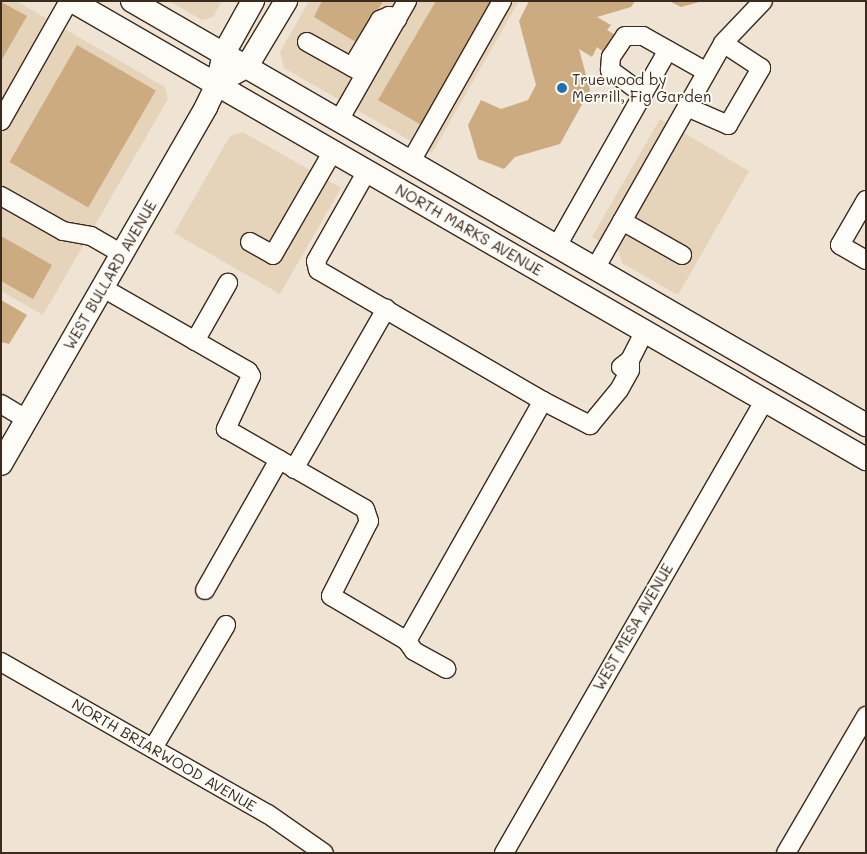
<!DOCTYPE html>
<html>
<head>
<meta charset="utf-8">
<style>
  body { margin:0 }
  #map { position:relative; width:867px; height:854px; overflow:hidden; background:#efe4d3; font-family:Mali,sans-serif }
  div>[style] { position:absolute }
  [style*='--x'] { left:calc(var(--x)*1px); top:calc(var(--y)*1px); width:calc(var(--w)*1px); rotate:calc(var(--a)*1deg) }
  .built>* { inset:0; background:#e5d3ba }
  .building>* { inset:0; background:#cdab80; transform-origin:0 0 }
  .roads { filter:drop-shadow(1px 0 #3b2a1e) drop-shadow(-1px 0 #3b2a1e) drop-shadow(0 1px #3b2a1e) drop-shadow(0 -1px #3b2a1e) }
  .minor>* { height:18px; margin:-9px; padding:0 9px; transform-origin:9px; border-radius:9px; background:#fdfcf7 }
  .major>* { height:22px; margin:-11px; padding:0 11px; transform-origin:11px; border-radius:11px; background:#fdfcf7 }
  .dots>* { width:14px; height:14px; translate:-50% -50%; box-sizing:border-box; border:2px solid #fdfcf7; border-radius:50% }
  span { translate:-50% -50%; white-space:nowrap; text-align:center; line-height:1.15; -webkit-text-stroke:4px #fdfcf7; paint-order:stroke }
  .poi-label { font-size:15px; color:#3b2a1e }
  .left { translate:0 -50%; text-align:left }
  .street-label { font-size:15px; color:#3b2a1e }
  .frame { position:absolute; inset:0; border:2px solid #3b2a1e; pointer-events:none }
</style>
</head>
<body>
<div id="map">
  <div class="built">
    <i style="clip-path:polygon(1px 1px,16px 1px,165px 87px,168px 99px,43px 315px,1px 291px)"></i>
    <i style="clip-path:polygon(169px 1px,222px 1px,213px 17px,202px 20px)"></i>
    <i style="clip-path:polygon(309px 1px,519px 1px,432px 153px,284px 68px,280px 52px)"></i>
    <i style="clip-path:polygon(660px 119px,749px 171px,678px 295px,622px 263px,619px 252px,592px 237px)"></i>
    <i style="clip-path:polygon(243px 132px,341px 188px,280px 294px,174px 233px,230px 136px)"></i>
  </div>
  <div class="building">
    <i style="clip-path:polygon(322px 1px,383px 1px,359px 44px,314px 17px)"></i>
    <i style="clip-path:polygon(436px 1px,495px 1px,423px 126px,378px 100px)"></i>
    <i style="clip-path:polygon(529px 1px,635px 1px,631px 7px,597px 17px,611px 25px,607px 30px,630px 44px,619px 64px,597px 47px,592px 57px,579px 49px,590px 90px,560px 144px,515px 157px,504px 169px,478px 159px,468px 125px,481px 100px,501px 109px,528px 100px,536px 85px,519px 21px)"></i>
    <i style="clip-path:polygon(669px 1px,703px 1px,681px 7px)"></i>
    <i style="clip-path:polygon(1px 2px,27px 16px,1px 61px)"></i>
    <i style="left:77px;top:45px;width:91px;height:135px;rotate:30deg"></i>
    <i style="clip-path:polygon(1px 236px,52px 265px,33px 299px,1px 281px)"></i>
    <i style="clip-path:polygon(1px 300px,27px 315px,9px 344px,1px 342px)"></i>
  </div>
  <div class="roads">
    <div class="minor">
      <i style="--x:307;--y:42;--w:62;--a:29.1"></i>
      <i style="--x:352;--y:67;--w:55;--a:-59.2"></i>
      <i style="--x:380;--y:20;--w:10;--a:-24"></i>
      <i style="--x:389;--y:16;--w:9;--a:21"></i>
      <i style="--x:643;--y:94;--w:41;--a:-144"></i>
      <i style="--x:610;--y:70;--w:13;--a:-86"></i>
      <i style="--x:611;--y:57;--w:25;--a:-56"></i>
      <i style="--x:625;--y:36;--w:18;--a:0"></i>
      <i style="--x:643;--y:36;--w:73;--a:29.4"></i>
      <i style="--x:687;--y:107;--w:45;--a:23.7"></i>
      <i style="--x:728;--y:125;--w:66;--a:-59.9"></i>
      <i style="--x:761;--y:68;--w:45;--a:-146.7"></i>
      <i style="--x:1;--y:121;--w:138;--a:-60.5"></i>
      <i style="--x:338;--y:122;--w:139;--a:-60.3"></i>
      <i style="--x:410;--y:163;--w:186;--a:-60.4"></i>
      <i style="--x:1;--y:196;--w:71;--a:29.4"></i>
      <i style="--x:63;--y:231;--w:28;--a:10"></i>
      <i style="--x:91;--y:236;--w:36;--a:30"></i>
      <i style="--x:866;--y:200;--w:52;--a:120"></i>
      <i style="--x:840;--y:245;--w:30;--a:30"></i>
      <i style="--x:622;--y:221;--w:69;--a:29.5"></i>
      <i style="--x:250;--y:242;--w:26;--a:29"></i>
      <i style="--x:273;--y:255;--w:120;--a:-60"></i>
      <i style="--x:557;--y:246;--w:225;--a:-60.5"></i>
      <i style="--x:596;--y:267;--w:257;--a:-60.4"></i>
      <i style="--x:723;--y:43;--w:58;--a:-46.4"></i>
      <i style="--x:103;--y:288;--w:167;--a:29.8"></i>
      <i style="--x:248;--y:371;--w:6;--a:59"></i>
      <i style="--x:251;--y:376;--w:59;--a:115.3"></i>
      <i style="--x:226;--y:429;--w:160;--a:29.9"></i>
      <i style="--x:365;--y:509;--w:13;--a:72"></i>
      <i style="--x:369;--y:521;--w:84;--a:116.9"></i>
      <i style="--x:331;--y:596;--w:88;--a:30.6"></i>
      <i style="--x:407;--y:641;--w:276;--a:-60.5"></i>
      <i style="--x:543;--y:401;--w:260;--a:-149.8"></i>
      <i style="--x:318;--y:270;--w:9;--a:-103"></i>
      <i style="--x:316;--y:261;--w:103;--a:-60.5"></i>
      <i style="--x:195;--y:341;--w:67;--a:-60.4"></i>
      <i style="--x:621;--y:367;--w:11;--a:-38"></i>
      <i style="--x:630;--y:360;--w:30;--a:-63"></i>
      <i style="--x:543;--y:401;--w:53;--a:27.1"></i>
      <i style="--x:590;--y:425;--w:45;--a:-50.4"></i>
      <i style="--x:619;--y:390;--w:23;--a:-61"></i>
      <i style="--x:630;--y:370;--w:10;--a:-90"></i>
      <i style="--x:1;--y:404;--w:31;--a:31"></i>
      <i style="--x:294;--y:469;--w:185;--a:-60.1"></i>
      <i style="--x:205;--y:590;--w:150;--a:-60.4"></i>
      <i style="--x:407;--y:641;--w:12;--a:55"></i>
      <i style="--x:414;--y:651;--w:37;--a:29"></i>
      <i style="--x:1;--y:662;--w:307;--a:29.7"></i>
      <i style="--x:268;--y:814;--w:68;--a:34.9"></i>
      <i style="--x:153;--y:748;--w:143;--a:-59.3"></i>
      <i style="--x:504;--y:853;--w:519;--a:-60.08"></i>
      <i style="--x:786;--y:853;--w:159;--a:-59.7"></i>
    </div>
    <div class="major">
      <i style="--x:72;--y:1;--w:917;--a:29.98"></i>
      <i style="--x:132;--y:1;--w:848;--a:30.01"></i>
      <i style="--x:235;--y:73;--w:14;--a:-30"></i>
      <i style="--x:247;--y:66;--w:76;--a:-59"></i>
      <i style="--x:1;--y:464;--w:412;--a:-60.1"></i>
      <i style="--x:206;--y:107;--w:25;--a:-64"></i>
      <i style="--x:217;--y:84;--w:32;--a:-77"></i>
      <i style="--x:224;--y:53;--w:60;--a:-60.9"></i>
    </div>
  </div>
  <div class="dots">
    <i style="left:562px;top:88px;background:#1f6fb2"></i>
  </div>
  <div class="poi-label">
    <span class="left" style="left:572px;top:88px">Truewood by<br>Merrill, Fig Garden</span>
  </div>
  <div class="street-label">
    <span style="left:469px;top:230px;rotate:30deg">NORTH MARKS AVENUE</span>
    <span style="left:110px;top:275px;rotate:-60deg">WEST BULLARD AVENUE</span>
    <span style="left:633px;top:627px;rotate:-60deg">WEST MESA AVENUE</span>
    <span style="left:164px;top:755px;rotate:30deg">NORTH BRIARWOOD AVENUE</span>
  </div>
  <div class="frame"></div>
</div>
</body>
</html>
